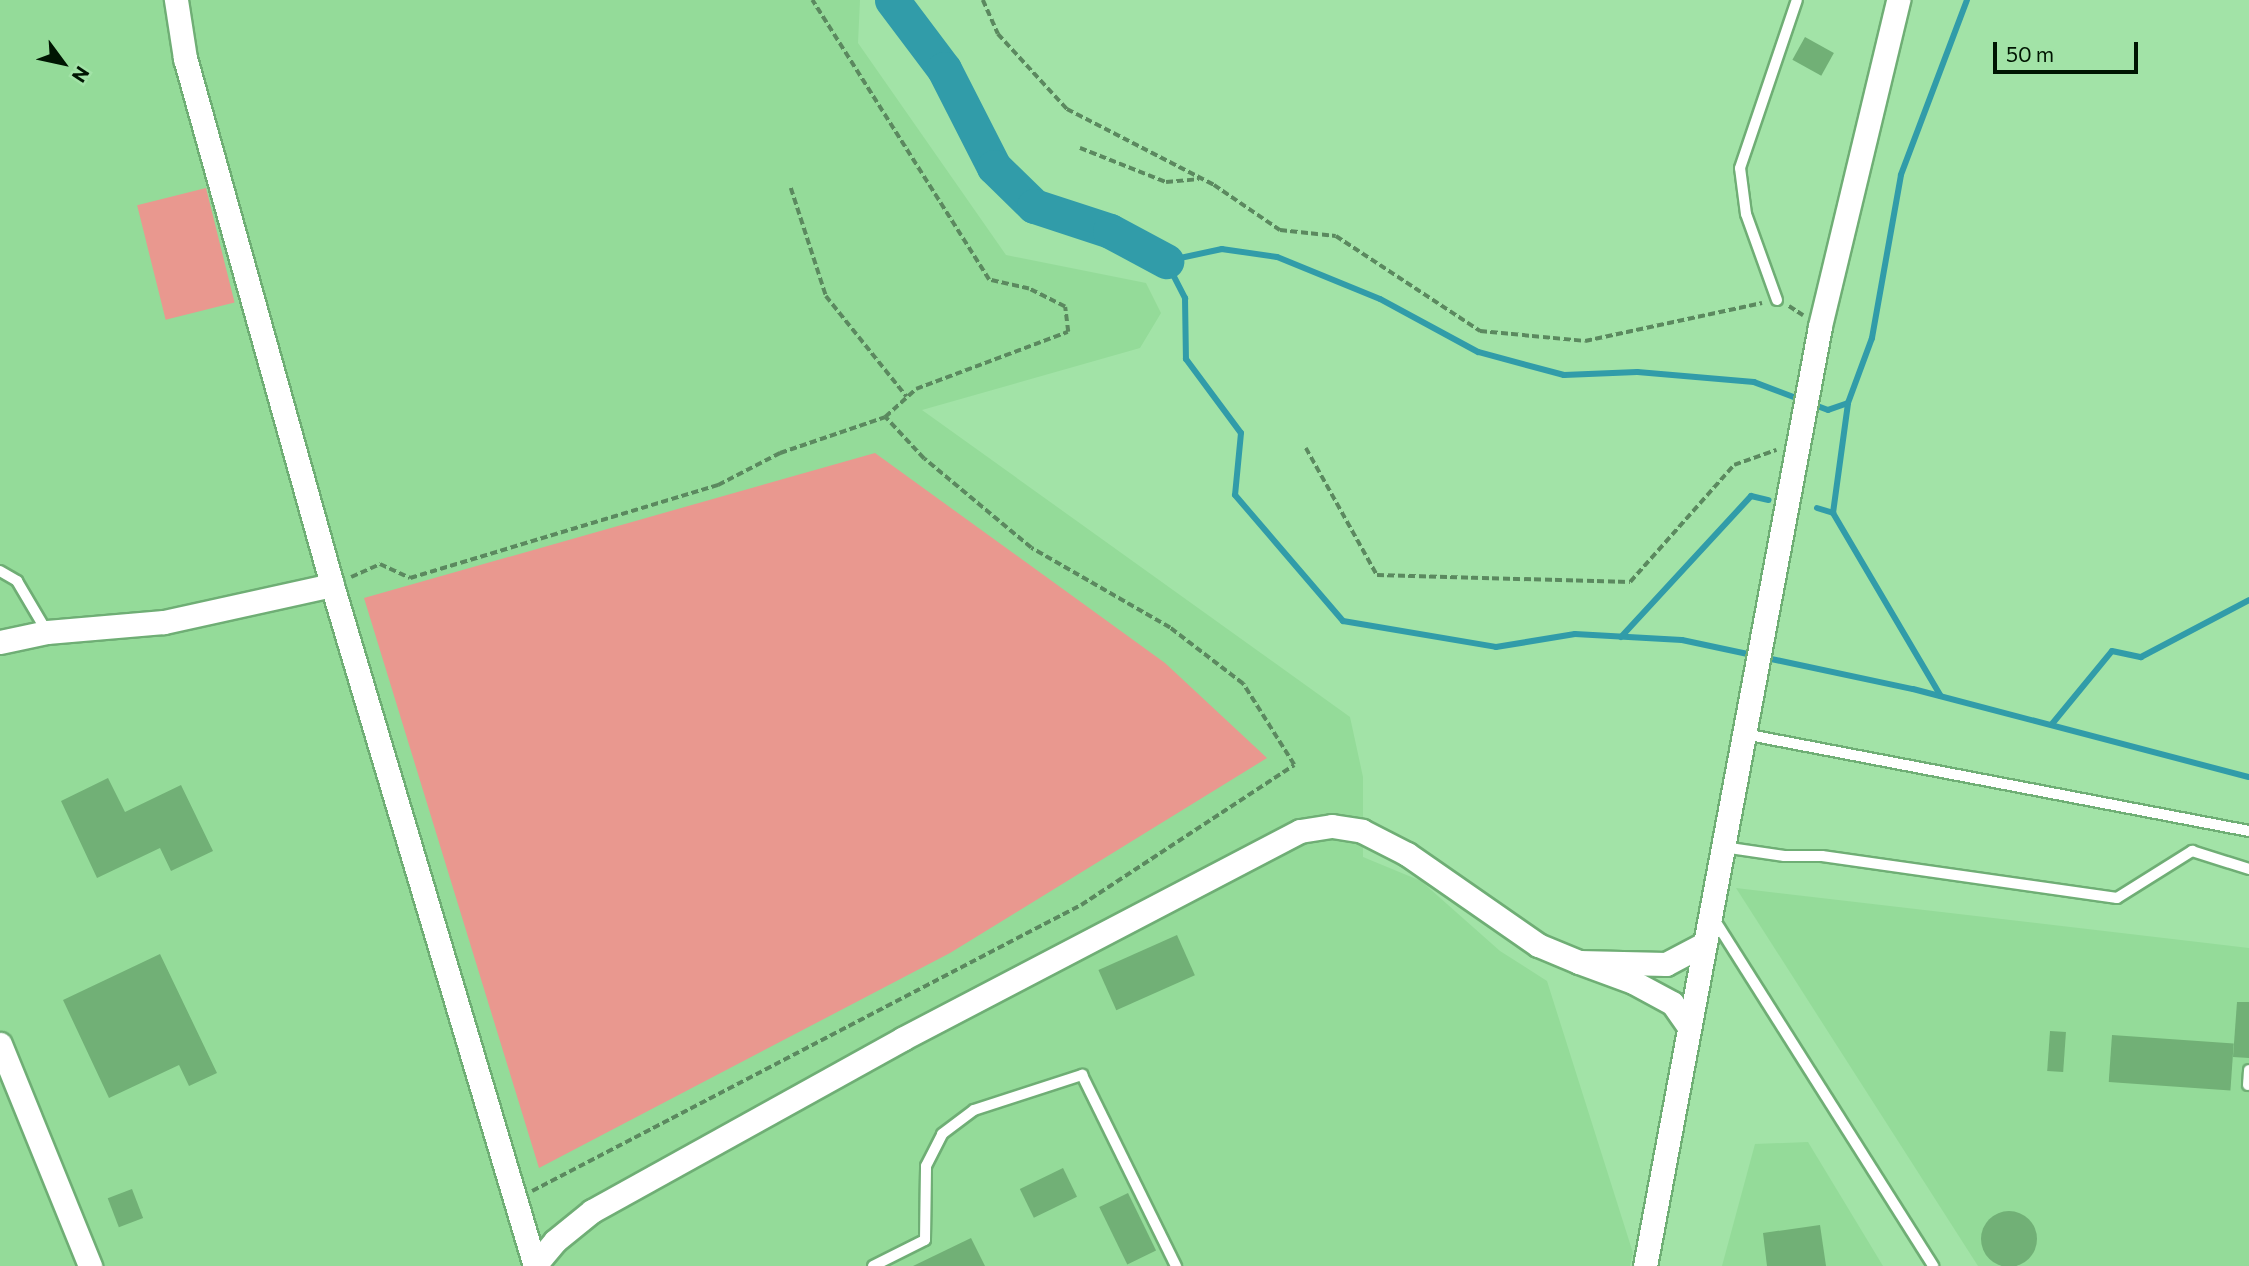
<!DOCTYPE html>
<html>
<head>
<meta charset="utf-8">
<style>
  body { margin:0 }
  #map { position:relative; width:2249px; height:1266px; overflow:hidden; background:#a2e3a7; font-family:Commissioner,sans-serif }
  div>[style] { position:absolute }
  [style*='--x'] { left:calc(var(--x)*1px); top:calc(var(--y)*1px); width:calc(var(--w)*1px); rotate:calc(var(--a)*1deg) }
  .built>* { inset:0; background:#94db99 }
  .green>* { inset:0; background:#e9988f; transform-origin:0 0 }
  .stream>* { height:6px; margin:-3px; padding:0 3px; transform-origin:3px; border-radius:3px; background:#319ca9 }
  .river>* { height:35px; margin:-17.5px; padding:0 17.5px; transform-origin:17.5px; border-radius:17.5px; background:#319ca9 }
  .building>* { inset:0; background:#71b076; transform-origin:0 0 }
  .round { border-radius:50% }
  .path>* { height:3.5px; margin-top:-1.75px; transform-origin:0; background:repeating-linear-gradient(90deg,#5b895f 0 7px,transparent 0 10.5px) }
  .roads { filter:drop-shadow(2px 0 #6fae75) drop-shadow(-2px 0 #6fae75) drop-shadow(0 2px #6fae75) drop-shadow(0 -2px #6fae75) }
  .service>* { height:10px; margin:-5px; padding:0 5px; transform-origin:5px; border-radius:5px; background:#fff }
  .minor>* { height:23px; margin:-11.5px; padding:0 11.5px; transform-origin:11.5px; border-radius:11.5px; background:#fff }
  span { translate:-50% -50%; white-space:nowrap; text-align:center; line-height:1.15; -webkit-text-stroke:6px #a2e3a7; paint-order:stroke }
  .north { position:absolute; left:28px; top:28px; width:70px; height:70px; -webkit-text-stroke:5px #a2e3a7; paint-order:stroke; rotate:123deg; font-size:19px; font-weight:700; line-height:28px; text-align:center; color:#001502 }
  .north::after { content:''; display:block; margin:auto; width:24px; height:32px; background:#001502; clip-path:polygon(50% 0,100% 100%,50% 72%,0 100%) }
  .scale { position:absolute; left:1993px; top:42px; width:145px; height:32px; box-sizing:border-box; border:4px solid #001502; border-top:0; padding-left:9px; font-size:21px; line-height:24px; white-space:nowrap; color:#001502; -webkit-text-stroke:5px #a2e3a7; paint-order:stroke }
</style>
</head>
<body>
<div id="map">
  <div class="built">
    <i style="clip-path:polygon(0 0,860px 0,858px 43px,1006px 255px,1146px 283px,1161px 313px,1140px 348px,922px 410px,1350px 717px,1363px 777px,1363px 857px,1421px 881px,1500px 951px,1547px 981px,1633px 1253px,1630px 1266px,0 1266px)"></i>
    <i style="clip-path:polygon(1736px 888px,2249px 948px,2249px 1266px,1978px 1266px)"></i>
    <i style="clip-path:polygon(1808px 1142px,1883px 1266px,1722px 1266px,1755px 1144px)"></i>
  </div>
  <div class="green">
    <i style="left:206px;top:188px;width:118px;height:71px;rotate:76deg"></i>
    <i style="clip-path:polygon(875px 453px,1165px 663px,1267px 758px,950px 953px,539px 1168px,364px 598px)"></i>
  </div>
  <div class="stream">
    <i style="--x:1967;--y:0;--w:187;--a:110.7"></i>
    <i style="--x:1901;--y:175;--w:166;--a:100.1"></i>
    <i style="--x:1872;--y:338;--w:69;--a:110.3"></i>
    <i style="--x:1848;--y:403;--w:21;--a:161"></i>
    <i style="--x:1828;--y:410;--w:79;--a:-159.3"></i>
    <i style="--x:1754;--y:382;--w:117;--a:-175.1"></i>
    <i style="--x:1637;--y:372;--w:73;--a:177.6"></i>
    <i style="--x:1564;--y:375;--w:89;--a:-165"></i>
    <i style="--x:1478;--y:352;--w:111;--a:-151.6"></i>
    <i style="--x:1380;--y:299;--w:111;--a:-157.8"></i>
    <i style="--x:1277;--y:257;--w:56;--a:-171.7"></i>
    <i style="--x:1222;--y:249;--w:57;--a:167.9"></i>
    <i style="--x:1166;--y:261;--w:42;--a:62.8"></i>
    <i style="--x:1185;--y:298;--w:61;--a:89.1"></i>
    <i style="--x:1186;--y:359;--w:92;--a:53.4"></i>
    <i style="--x:1241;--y:433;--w:62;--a:95.5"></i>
    <i style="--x:1235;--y:495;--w:166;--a:49.4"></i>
    <i style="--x:1343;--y:621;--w:155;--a:9.6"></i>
    <i style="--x:1496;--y:647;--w:80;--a:-9.3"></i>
    <i style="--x:1575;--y:634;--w:107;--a:3.2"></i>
    <i style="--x:1682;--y:640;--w:236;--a:12"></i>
    <i style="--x:1913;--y:689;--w:347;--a:14.7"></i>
    <i style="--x:1817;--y:508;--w:17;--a:17"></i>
    <i style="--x:1833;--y:513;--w:212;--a:59.5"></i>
    <i style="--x:1833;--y:513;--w:111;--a:-82.2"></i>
    <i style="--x:1621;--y:637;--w:192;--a:-47.3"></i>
    <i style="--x:1751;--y:496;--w:18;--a:13"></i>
    <i style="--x:2052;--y:724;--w:94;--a:-50.6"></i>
    <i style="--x:2112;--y:651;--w:30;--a:12"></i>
    <i style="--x:2141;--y:657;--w:122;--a:-27.8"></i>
  </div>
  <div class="river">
    <i style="--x:892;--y:0;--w:86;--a:53"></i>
    <i style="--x:944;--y:69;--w:110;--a:63"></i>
    <i style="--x:994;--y:167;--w:56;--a:44.3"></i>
    <i style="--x:1034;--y:206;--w:80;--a:18.2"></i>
    <i style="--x:1110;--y:231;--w:64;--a:28.2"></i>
  </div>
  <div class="building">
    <i style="left:1805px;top:37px;width:33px;height:26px;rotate:29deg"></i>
    <i style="clip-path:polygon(108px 778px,125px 812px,181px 785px,213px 851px,171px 871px,160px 848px,97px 878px,61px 801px)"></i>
    <i style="left:1177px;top:935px;width:44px;height:86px;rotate:66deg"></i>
    <i style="clip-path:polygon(160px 954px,217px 1073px,189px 1086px,179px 1065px,109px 1098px,63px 1000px)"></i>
    <i style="clip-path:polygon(2237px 1002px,2249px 1002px,2249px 1058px,2233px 1057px)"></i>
    <i style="left:2050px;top:1031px;width:16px;height:40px;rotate:4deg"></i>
    <i style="left:2112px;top:1035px;width:122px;height:47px;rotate:4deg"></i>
    <i style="left:1063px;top:1168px;width:32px;height:48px;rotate:64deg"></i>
    <i style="left:132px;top:1189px;width:31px;height:26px;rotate:69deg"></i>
    <i style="left:1128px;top:1193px;width:64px;height:32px;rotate:64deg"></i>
    <i class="round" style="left:1981px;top:1211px;width:56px;height:56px"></i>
    <i style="clip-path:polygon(1820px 1225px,1826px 1266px,1767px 1266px,1763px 1233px)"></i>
    <i style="clip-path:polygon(971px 1238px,985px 1266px,913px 1266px)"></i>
  </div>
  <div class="path">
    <i style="--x:983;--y:0;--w:37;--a:66"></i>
    <i style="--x:998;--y:34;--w:102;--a:47.4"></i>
    <i style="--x:1067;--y:109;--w:165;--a:27.3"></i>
    <i style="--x:1214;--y:185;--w:80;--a:34.3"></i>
    <i style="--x:1280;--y:230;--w:56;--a:6.1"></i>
    <i style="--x:1336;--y:236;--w:173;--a:33.4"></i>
    <i style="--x:1480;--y:331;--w:105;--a:5.4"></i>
    <i style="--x:1585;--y:341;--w:181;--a:-12.1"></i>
    <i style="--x:1080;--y:148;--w:92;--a:21.6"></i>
    <i style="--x:1166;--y:182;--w:33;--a:-5"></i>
    <i style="--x:791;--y:188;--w:114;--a:72"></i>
    <i style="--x:826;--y:296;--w:129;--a:51.3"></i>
    <i style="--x:1789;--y:306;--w:17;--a:33"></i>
    <i style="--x:1306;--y:448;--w:145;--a:60.8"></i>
    <i style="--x:1377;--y:575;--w:253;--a:1.6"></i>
    <i style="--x:1630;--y:582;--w:157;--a:-48.4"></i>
    <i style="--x:1734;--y:465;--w:45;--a:-19.7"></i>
    <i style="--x:351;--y:577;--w:32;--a:-24"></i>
    <i style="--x:380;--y:564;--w:33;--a:25"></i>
    <i style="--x:410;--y:578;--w:322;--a:-16.8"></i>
    <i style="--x:718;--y:485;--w:70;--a:-27.3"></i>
    <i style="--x:780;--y:453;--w:111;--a:-18.9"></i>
    <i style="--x:885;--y:417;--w:42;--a:-42.1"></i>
    <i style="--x:916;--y:389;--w:162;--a:-20.6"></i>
    <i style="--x:1068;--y:332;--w:25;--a:-97"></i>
    <i style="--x:1065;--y:307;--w:40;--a:-153.4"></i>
    <i style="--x:1029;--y:289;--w:41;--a:-167.3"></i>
    <i style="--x:989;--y:280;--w:331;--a:-122.3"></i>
    <i style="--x:532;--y:1191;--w:619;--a:-27.52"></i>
    <i style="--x:1081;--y:905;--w:255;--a:-33.3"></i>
    <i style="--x:1294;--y:765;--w:96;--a:-122.2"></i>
    <i style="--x:1243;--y:684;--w:92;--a:-142.5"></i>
    <i style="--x:1170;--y:628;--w:160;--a:-150.1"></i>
    <i style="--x:1031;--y:548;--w:139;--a:-140.2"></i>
    <i style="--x:924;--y:459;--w:57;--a:-132.9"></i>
  </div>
  <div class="roads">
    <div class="service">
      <i style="--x:1777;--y:300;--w:91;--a:-109.8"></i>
      <i style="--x:1746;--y:214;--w:46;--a:-97.4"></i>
      <i style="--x:1740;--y:168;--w:177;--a:-71.3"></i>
      <i style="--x:0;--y:571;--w:20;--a:30"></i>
      <i style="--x:17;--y:581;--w:59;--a:59.5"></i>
      <i style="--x:1744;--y:734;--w:514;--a:10.87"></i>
      <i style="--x:1723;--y:847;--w:62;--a:8.4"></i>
      <i style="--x:1784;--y:856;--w:38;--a:0"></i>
      <i style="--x:1822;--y:856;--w:298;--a:8.1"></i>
      <i style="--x:2117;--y:898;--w:89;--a:-32.1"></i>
      <i style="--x:2192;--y:851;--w:60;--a:17.5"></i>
      <i style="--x:1712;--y:916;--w:414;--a:57.7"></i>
      <i style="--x:2248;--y:1085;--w:15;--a:-86"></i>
      <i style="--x:873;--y:1266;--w:58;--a:-26.6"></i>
      <i style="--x:925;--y:1240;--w:74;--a:-89.2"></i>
      <i style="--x:926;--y:1166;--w:36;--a:-63"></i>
      <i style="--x:942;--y:1134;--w:40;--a:-37"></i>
      <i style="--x:974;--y:1110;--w:114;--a:-18"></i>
      <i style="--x:1082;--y:1075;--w:213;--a:63.8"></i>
    </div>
    <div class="minor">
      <i style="--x:176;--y:0;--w:59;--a:81.2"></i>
      <i style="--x:185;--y:58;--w:547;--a:74.41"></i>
      <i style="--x:332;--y:585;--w:711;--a:73.4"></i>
      <i style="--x:0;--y:642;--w:48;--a:-12"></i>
      <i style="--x:47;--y:632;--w:117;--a:-4.9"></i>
      <i style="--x:164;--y:622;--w:172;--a:-12.4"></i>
      <i style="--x:1689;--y:1027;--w:29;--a:-125"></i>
      <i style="--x:1672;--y:1003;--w:44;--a:-151.7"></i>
      <i style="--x:1633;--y:982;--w:58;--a:-159.7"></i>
      <i style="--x:1579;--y:962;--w:87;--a:1.3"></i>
      <i style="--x:1666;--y:964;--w:43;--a:-27.8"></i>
      <i style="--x:0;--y:1044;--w:240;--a:67.9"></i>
      <i style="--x:535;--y:1265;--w:31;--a:-50"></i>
      <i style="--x:555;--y:1241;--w:48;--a:-39"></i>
      <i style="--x:592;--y:1211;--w:355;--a:-29"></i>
      <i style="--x:902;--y:1039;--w:449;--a:-27.6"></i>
      <i style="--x:1300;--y:831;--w:32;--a:-9"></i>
      <i style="--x:1332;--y:826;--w:30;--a:9"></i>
      <i style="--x:1362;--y:831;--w:51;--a:27.1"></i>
      <i style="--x:1407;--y:854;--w:160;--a:34.8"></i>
      <i style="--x:1538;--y:945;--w:44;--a:22.5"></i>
      <i style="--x:1645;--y:1266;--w:956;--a:-79.45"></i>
      <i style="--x:1820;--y:326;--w:335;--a:-76.5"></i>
    </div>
  </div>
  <div class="north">N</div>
  <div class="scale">50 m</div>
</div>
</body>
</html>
